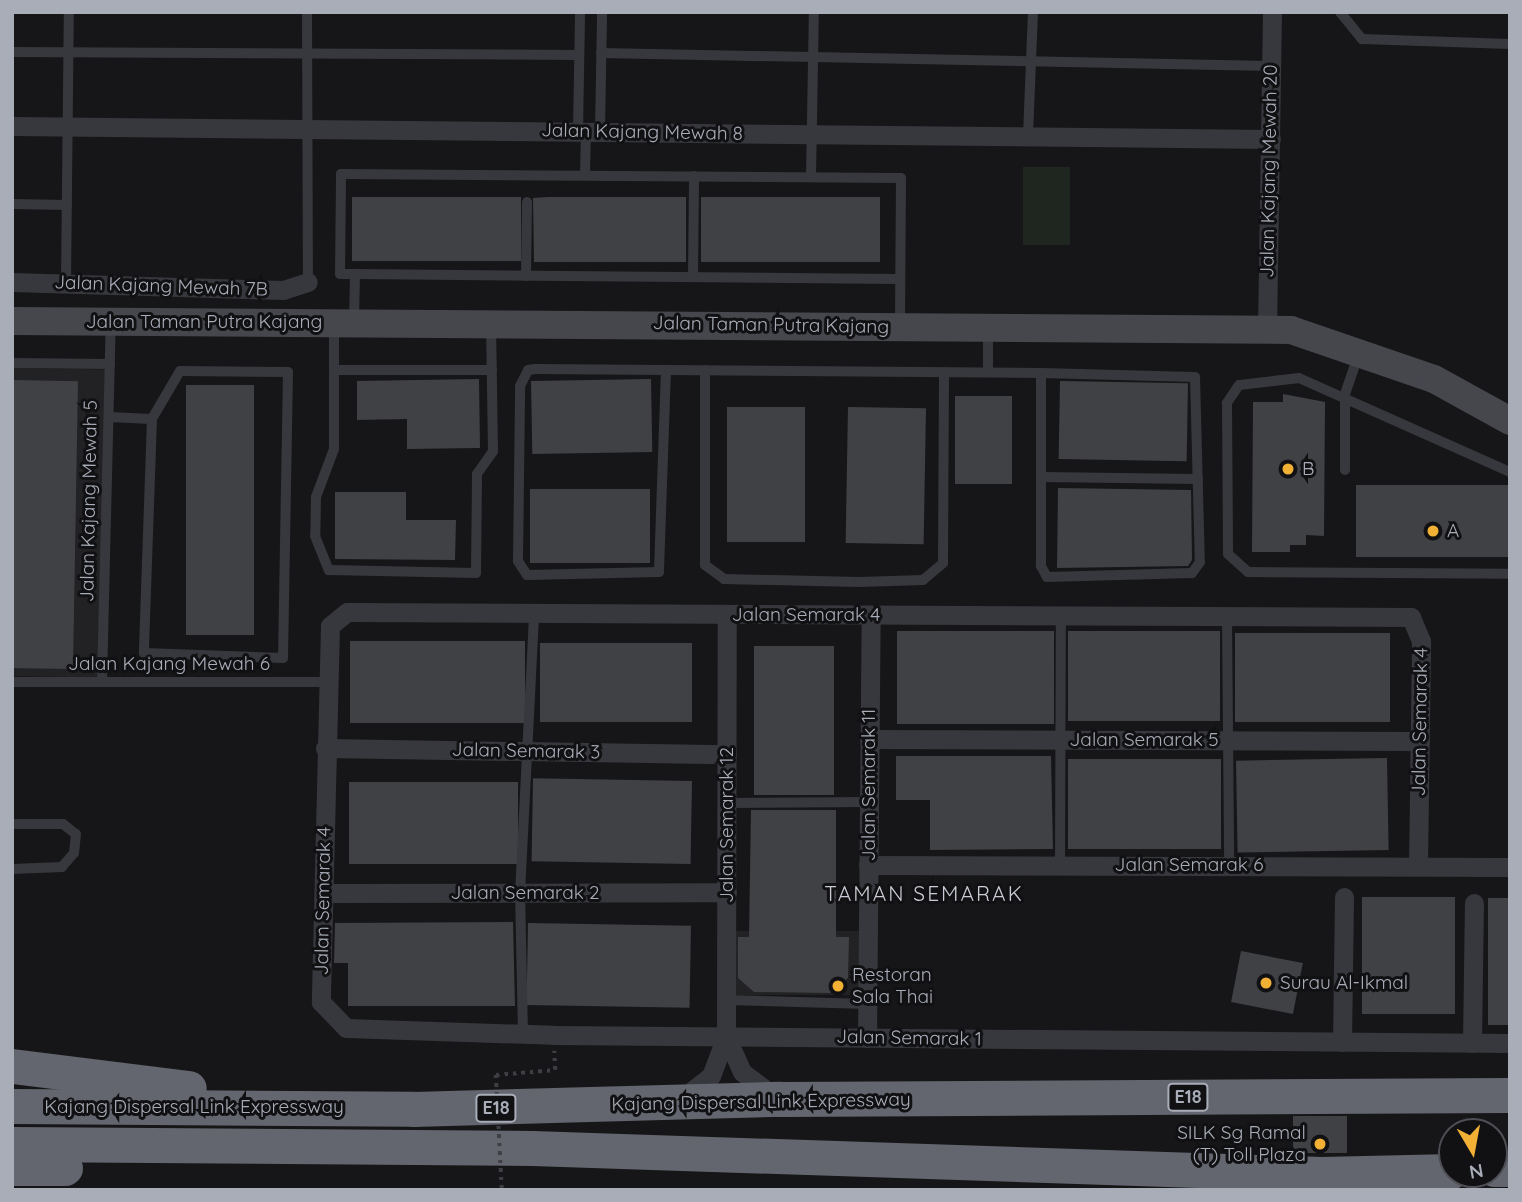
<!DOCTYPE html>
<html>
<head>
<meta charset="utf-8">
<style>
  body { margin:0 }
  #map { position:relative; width:1522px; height:1202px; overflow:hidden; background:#161618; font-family:Quicksand,sans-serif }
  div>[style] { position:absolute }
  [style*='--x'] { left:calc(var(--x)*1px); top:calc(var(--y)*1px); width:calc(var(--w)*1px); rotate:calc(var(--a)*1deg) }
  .built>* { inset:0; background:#222225; transform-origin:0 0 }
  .green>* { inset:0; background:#1e261f; transform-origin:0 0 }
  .building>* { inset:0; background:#404145; transform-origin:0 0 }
  .path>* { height:3.5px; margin-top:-1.75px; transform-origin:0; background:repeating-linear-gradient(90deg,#3d3f44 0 3.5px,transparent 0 8.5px) }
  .lane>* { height:10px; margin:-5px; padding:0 5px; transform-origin:5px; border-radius:5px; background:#37383d }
  .street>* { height:19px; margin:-9.5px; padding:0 9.5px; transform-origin:9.5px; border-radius:9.5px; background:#37383d }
  .secondary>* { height:28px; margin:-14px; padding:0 14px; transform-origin:14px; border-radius:14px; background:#45474d }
  .highway>* { height:35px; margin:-17.5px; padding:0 17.5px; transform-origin:17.5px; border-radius:17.5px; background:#63666e }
  .path-bridge>* { height:3.5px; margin-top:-1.75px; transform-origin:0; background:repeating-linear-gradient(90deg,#3d3f44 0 3.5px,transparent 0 8.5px) }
  .dots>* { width:19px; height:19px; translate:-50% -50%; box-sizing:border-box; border:4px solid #111113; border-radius:50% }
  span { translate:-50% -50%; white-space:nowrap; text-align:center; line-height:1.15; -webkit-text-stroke:6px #111113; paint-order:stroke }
  .shield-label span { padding:2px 5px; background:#111113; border:2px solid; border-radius:5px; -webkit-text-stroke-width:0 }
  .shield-label { font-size:18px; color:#a8adb8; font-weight:700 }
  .street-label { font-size:19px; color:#a8adb8 }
  .poi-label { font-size:19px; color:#a8adb8 }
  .left { translate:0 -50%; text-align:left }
  .right { translate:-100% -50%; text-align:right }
  .neighbourhood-label { font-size:21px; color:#c9ccd4; letter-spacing:2px }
  .frame { position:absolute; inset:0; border:14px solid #a8adb8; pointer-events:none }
  .north { position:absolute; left:1438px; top:1118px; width:70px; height:70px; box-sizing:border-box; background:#111113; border:2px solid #4d4f55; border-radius:50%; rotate:170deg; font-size:19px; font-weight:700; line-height:28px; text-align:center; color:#a8adb8 }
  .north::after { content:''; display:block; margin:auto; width:24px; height:32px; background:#f2b134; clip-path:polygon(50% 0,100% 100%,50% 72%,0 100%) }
</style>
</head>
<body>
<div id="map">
  <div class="built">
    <i style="left:12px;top:368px;width:93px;height:308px;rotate:1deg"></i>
    <i style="left:732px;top:931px;width:129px;height:64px"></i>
  </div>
  <div class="green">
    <i style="left:1023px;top:167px;width:47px;height:78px"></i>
  </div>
  <div class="building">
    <i style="left:352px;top:197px;width:169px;height:64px"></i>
    <i style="clip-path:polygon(547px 197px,686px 197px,686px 262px,534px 262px,533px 198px)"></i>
    <i style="left:701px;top:197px;width:179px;height:65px"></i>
    <i style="clip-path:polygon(479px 379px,480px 448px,407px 449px,407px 419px,357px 420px,357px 381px)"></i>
    <i style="left:651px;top:379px;width:73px;height:120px;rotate:89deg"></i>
    <i style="left:12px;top:380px;width:66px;height:288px;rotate:1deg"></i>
    <i style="left:1060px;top:381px;width:128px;height:78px;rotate:1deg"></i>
    <i style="left:186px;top:385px;width:68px;height:250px"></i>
    <i style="clip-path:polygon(1283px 394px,1325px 402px,1324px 536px,1306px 535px,1306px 545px,1290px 545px,1290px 552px,1252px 552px,1253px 402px,1283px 402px)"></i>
    <i style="left:955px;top:396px;width:57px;height:88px"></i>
    <i style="left:727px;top:407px;width:78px;height:135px"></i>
    <i style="left:848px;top:407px;width:78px;height:136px;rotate:1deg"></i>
    <i style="left:1356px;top:485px;width:152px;height:72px"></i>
    <i style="clip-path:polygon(1058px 488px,1191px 490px,1192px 560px,1188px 566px,1057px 568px)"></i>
    <i style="left:530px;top:489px;width:120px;height:74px"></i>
    <i style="clip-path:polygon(335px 492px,406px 492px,406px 520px,456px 520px,455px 560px,335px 559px)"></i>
    <i style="left:897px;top:631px;width:157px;height:93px"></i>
    <i style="left:1068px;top:631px;width:152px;height:90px"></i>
    <i style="left:1235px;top:633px;width:155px;height:89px"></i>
    <i style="left:350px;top:641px;width:175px;height:82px"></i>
    <i style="left:540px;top:643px;width:152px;height:79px"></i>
    <i style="left:754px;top:646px;width:80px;height:149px"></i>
    <i style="clip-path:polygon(896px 756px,1051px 756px,1053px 849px,930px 850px,930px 800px,896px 800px)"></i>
    <i style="left:1387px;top:758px;width:92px;height:151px;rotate:89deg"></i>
    <i style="left:1068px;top:759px;width:153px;height:90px"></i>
    <i style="left:692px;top:781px;width:83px;height:159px;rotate:91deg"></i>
    <i style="left:349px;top:782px;width:169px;height:82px"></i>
    <i style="clip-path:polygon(751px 810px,836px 810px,836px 937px,849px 937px,848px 978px,830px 993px,754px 992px,738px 978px,738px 937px,749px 937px)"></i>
    <i style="left:1362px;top:897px;width:93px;height:117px"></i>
    <i style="left:1488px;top:898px;width:22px;height:127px"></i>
    <i style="clip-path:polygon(513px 922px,515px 1006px,348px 1006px,348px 963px,334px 963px,335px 923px)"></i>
    <i style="left:528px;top:923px;width:163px;height:82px;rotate:1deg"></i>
    <i style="left:1241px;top:951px;width:63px;height:52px;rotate:11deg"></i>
    <i style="left:1293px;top:1116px;width:54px;height:37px"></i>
  </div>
  <div class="path">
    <i style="--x:496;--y:1075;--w:59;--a:-4.8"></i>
    <i style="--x:555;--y:1070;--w:19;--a:-93"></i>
    <i style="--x:447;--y:1190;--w:10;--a:0"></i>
  </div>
  <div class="lane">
    <i style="--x:307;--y:12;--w:270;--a:89.8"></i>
    <i style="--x:1340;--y:12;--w:35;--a:51"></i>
    <i style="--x:1362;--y:39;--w:148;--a:1.9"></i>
    <i style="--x:12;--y:52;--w:567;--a:0.3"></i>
    <i style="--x:601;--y:53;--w:670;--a:1.11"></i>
    <i style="--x:578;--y:131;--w:119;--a:-89"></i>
    <i style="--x:600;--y:131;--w:119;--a:-89"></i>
    <i style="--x:1028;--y:136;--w:124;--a:-87.7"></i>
    <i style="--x:585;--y:175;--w:44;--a:-88.7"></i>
    <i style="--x:811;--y:177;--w:165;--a:-89"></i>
    <i style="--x:12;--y:204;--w:55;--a:1"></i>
    <i style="--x:355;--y:274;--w:545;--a:0.53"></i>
    <i style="--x:526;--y:276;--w:74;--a:-89.2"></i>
    <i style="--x:693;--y:277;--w:101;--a:-89.4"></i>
    <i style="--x:66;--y:282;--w:270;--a:-89.4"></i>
    <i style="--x:354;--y:321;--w:47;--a:-88.8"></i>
    <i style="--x:355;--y:274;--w:15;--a:180"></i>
    <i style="--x:340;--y:274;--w:100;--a:-89.4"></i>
    <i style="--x:341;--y:174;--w:560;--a:0.41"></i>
    <i style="--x:901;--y:178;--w:148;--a:90.4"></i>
    <i style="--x:334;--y:325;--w:124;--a:90"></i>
    <i style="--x:334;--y:449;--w:51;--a:110.6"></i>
    <i style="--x:316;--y:497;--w:39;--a:91"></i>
    <i style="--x:315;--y:536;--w:37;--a:68"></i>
    <i style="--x:329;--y:570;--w:147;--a:1.2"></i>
    <i style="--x:476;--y:573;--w:99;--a:-89.4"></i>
    <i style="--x:477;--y:474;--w:28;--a:-55"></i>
    <i style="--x:493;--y:451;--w:124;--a:-90.9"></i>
    <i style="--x:12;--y:363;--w:98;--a:0.6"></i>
    <i style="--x:334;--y:370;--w:158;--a:0"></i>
    <i style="--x:666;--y:370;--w:202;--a:92"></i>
    <i style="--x:659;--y:572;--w:132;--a:178.7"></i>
    <i style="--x:527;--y:575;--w:17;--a:-123"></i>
    <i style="--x:518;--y:561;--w:175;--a:-89.3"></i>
    <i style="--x:520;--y:386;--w:18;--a:-63"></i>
    <i style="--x:528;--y:370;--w:7;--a:-8"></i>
    <i style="--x:535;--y:369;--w:506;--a:0.45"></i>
    <i style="--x:705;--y:370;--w:195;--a:90"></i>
    <i style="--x:705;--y:565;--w:24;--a:36"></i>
    <i style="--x:724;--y:579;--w:135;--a:1.3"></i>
    <i style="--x:859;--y:582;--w:64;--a:-1.8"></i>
    <i style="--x:923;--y:580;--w:26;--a:-40"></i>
    <i style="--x:943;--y:563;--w:191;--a:-89.7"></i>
    <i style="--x:988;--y:372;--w:41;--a:-90"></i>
    <i style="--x:1041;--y:373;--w:154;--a:1.5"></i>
    <i style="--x:1195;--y:377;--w:185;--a:88.5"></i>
    <i style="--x:1200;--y:562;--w:14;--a:126"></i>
    <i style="--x:1192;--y:573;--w:145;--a:178.4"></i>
    <i style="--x:1047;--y:577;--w:13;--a:-119"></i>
    <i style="--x:1041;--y:566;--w:193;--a:-90"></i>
    <i style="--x:109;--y:417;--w:43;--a:2.7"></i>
    <i style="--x:152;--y:419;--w:234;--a:92"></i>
    <i style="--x:144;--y:653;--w:139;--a:2.1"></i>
    <i style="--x:283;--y:658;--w:286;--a:-89"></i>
    <i style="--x:288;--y:372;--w:108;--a:-179.5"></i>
    <i style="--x:180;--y:371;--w:56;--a:120.3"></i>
    <i style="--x:1345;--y:470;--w:76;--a:-90"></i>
    <i style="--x:1345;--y:394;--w:39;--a:-71"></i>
    <i style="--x:1510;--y:472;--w:231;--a:-156"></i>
    <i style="--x:1299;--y:378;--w:60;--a:173.3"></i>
    <i style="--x:1239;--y:385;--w:22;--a:124"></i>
    <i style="--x:1227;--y:403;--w:151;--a:89.6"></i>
    <i style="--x:1228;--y:554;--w:27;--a:42"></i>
    <i style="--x:1248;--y:572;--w:262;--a:0.4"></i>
    <i style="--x:1041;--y:477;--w:157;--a:0.7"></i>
    <i style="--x:1227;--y:616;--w:249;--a:89.5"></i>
    <i style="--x:102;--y:681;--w:356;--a:-88.6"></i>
    <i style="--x:12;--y:682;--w:313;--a:0"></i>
    <i style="--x:727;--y:803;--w:142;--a:-0.4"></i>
    <i style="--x:12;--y:824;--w:51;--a:0"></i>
    <i style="--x:63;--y:824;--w:16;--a:38"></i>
    <i style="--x:76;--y:834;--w:19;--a:96"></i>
    <i style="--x:74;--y:853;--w:18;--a:131"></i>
    <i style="--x:62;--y:867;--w:50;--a:177.7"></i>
    <i style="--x:1060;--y:865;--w:249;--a:-89.8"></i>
    <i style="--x:726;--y:1000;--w:141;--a:1.6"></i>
    <i style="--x:523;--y:1034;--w:141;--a:-91.2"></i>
    <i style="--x:520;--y:893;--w:280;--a:-87.1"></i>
  </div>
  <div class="street">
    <i style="--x:12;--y:126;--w:1259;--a:0.59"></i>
    <i style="--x:12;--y:282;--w:271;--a:1.7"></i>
    <i style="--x:283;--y:290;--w:26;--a:-18"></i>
    <i style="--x:1267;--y:330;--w:318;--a:-89.1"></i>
    <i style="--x:869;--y:739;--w:551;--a:0.21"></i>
    <i style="--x:325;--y:748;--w:402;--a:0.9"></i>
    <i style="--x:868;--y:865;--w:642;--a:0.18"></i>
    <i style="--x:1418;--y:865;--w:224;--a:-89.2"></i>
    <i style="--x:1421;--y:641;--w:26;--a:-113"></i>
    <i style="--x:1411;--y:617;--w:1064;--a:-179.73"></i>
    <i style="--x:347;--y:612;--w:22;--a:141"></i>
    <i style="--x:330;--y:626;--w:376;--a:91.4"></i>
    <i style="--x:321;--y:1002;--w:36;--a:46"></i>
    <i style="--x:346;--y:1028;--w:207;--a:1.9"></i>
    <i style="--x:553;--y:1035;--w:957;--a:0.48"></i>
    <i style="--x:324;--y:893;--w:403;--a:-0.1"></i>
    <i style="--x:726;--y:1036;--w:39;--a:66"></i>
    <i style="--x:742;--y:1072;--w:40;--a:37"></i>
    <i style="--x:867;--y:1038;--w:423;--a:-89.5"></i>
    <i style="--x:1342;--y:1042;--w:145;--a:-89.2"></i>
    <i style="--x:1472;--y:1043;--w:140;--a:-89.2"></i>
    <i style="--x:684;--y:1097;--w:34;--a:-38"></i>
    <i style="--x:711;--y:1076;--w:43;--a:-69.4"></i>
    <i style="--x:726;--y:1036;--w:422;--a:-89.9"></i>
  </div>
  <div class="secondary">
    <i style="--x:12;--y:321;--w:1279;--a:0.4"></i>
    <i style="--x:1291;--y:330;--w:151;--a:18.9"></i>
    <i style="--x:1434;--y:379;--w:87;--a:28.9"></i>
  </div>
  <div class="highway">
    <i style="--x:12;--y:1066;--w:178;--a:7.1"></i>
    <i style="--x:12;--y:1106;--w:401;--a:0.4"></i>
    <i style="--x:413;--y:1109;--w:367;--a:-1.6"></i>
    <i style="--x:780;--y:1099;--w:730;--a:-0.31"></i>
    <i style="--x:12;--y:1144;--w:520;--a:0.44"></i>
    <i style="--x:532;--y:1148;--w:789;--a:1.89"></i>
    <i style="--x:1321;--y:1174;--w:131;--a:-1.3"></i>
    <i style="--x:12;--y:1168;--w:53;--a:0"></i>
    <i style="--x:1494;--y:1169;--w:16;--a:0"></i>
  </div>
  <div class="path-bridge">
    <i style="--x:496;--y:1075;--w:115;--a:87"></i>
  </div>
  <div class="dots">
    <i style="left:1288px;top:469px;background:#f2b134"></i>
    <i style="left:1433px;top:531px;background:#f2b134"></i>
    <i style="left:1266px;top:983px;background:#f2b134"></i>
    <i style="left:838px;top:986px;background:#f2b134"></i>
    <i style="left:1320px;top:1144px;background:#f2b134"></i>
  </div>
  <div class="shield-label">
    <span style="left:1188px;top:1097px">E18</span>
    <span style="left:496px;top:1108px">E18</span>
  </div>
  <div class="street-label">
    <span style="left:642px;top:132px;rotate:1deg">Jalan Kajang Mewah 8</span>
    <span style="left:1269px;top:171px;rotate:-89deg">Jalan Kajang Mewah 20</span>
    <span style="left:161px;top:286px;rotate:2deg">Jalan Kajang Mewah 7B</span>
    <span style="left:204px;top:322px">Jalan Taman Putra Kajang</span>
    <span style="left:771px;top:325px;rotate:1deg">Jalan Taman Putra Kajang</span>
    <span style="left:89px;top:501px;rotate:-89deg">Jalan Kajang Mewah 5</span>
    <span style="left:806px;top:615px">Jalan Semarak 4</span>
    <span style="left:169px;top:664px">Jalan Kajang Mewah 6</span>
    <span style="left:1420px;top:722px;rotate:-89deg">Jalan Semarak 4</span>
    <span style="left:1144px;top:740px">Jalan Semarak 5</span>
    <span style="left:526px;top:751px;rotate:1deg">Jalan Semarak 3</span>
    <span style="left:869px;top:785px;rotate:-90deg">Jalan Semarak 11</span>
    <span style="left:727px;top:825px;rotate:-90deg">Jalan Semarak 12</span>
    <span style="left:1189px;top:865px">Jalan Semarak 6</span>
    <span style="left:525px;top:893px">Jalan Semarak 2</span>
    <span style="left:323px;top:901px;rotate:-89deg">Jalan Semarak 4</span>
    <span style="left:909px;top:1038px;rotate:1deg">Jalan Semarak 1</span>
    <span style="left:761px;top:1102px;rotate:-1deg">Kajang Dispersal Link Expressway</span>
    <span style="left:194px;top:1107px">Kajang Dispersal Link Expressway</span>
  </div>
  <div class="poi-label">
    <span class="left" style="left:1302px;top:469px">B</span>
    <span class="left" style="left:1447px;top:531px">A</span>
    <span class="left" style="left:852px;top:986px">Restoran<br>Sala Thai</span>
    <span class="left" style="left:1280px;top:983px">Surau Al-Ikmal</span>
    <span class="right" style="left:1306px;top:1144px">SILK Sg Ramal<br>(T) Toll Plaza</span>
  </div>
  <div class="neighbourhood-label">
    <span style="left:924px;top:893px">TAMAN SEMARAK</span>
  </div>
  <div class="frame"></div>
  <div class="north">N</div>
</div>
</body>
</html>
